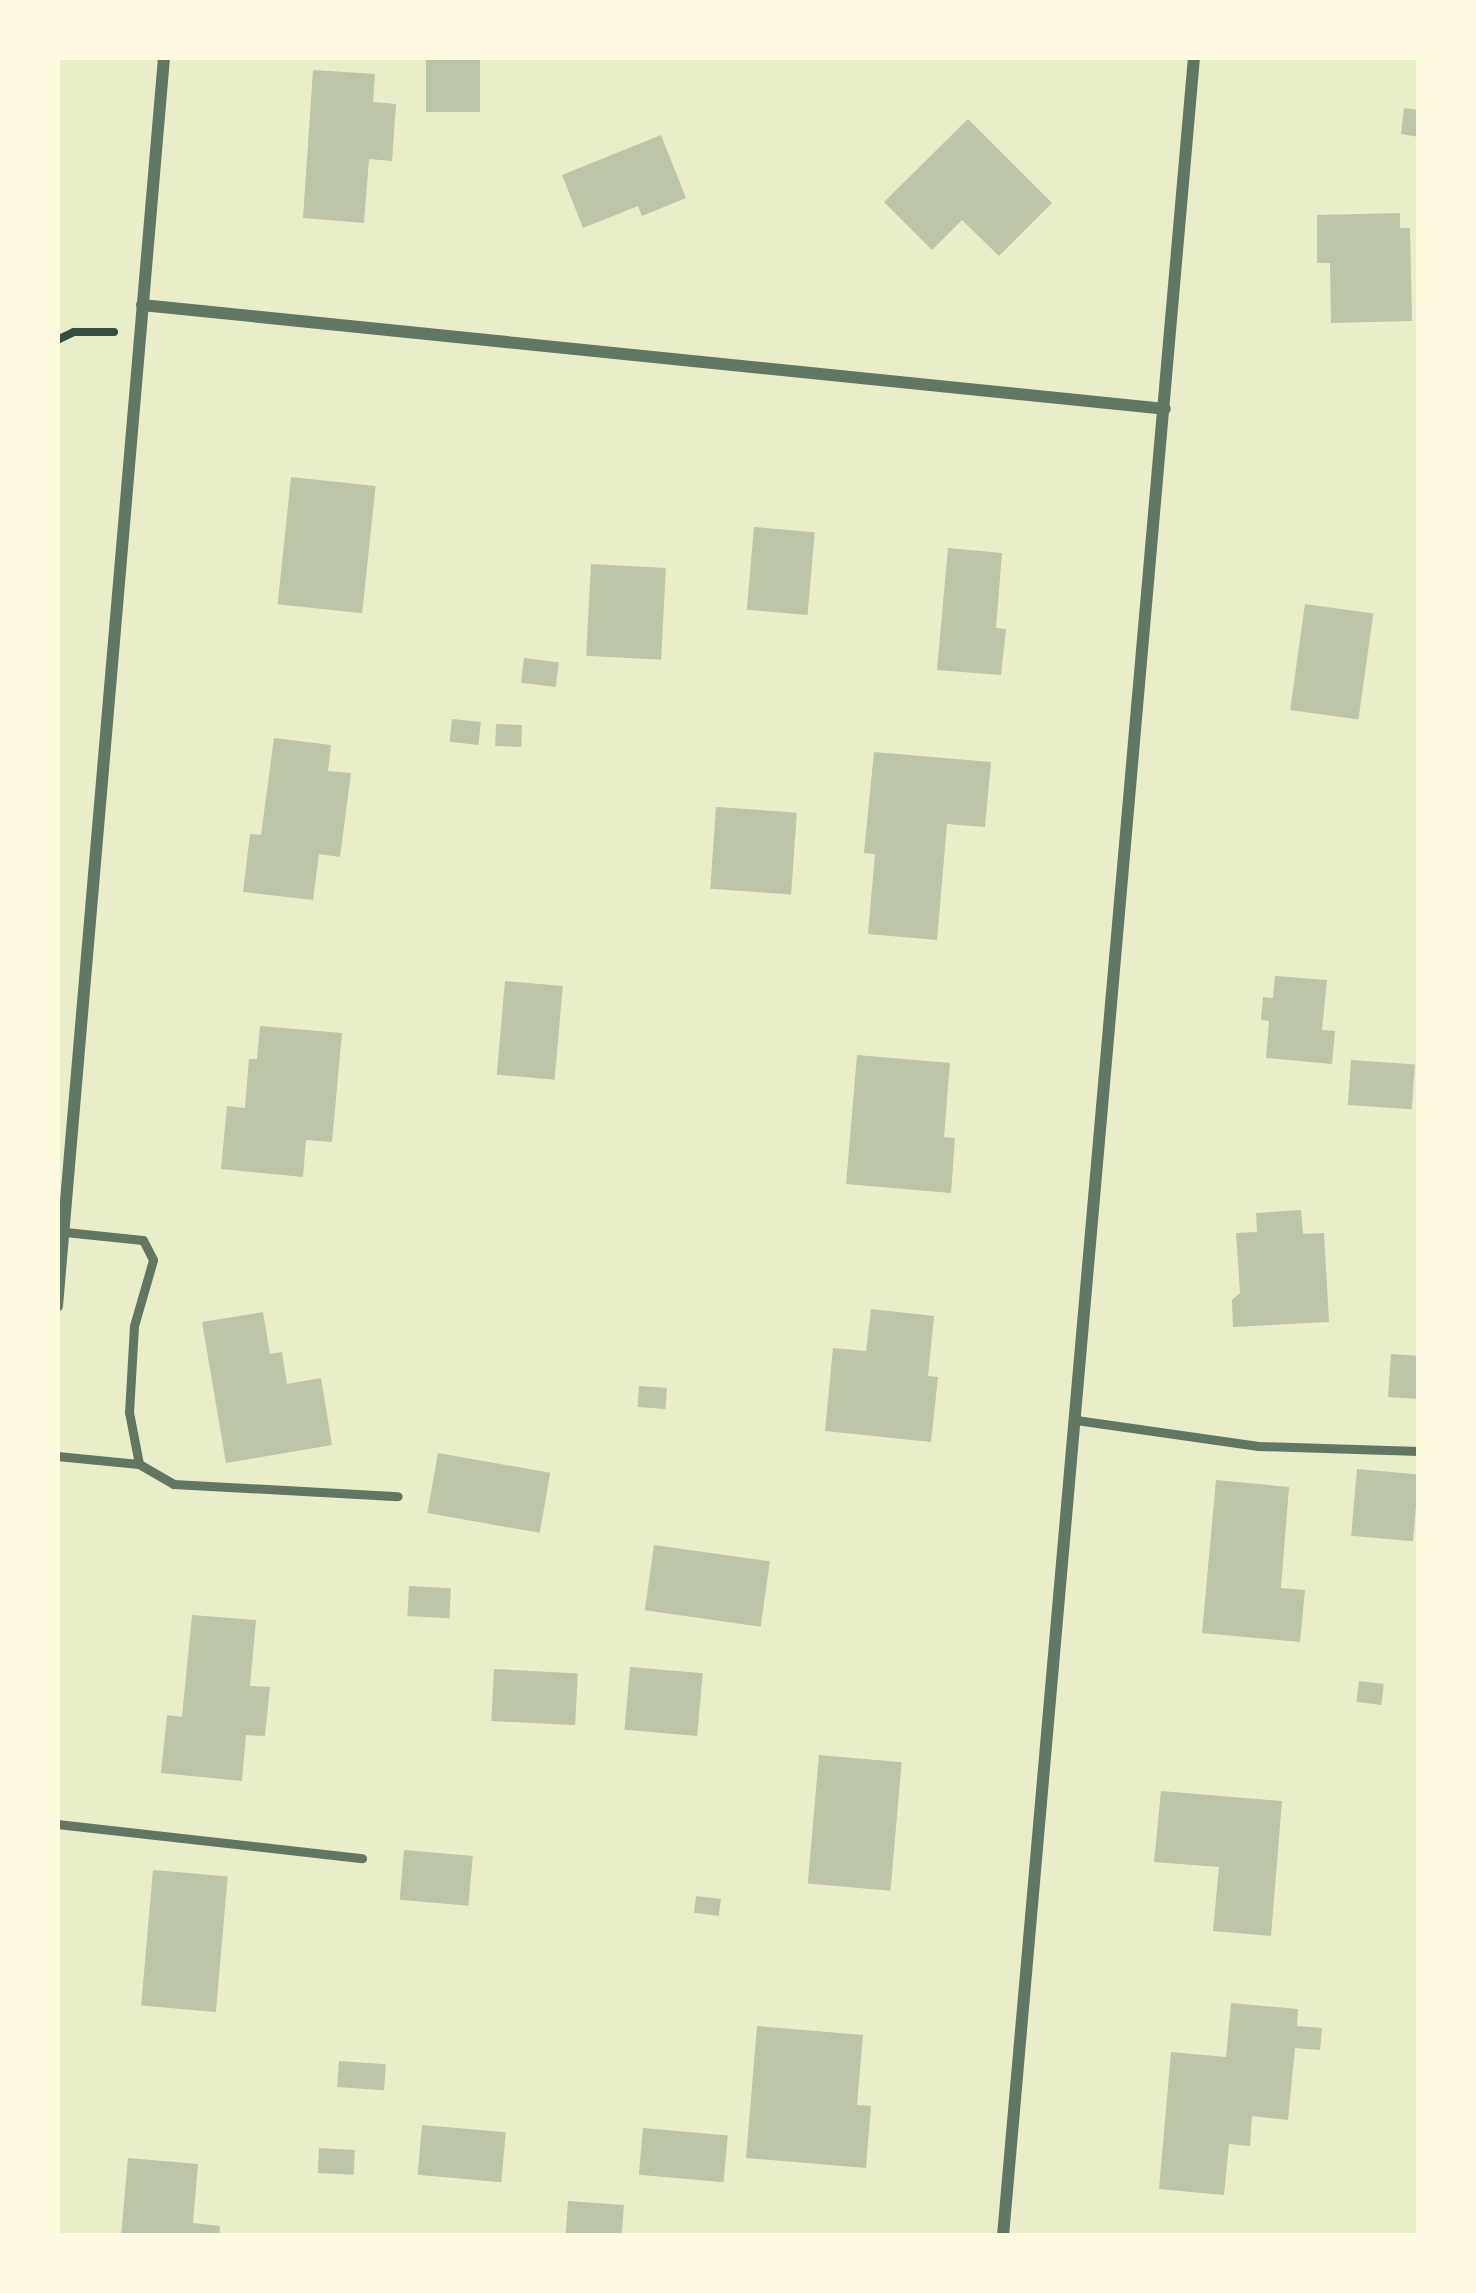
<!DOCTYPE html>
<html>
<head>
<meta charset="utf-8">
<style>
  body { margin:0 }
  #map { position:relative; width:1476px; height:2293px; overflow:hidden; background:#e9edc9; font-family:Rubik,sans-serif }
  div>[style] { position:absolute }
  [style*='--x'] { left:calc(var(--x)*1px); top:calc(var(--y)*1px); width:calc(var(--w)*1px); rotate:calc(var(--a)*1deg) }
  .building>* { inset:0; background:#bcc5a7; transform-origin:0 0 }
  .path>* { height:8px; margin:-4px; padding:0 4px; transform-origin:4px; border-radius:4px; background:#344e41 }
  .service>* { height:9px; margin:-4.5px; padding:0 4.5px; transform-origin:4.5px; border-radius:4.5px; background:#617663 }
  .minor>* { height:12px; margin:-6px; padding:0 6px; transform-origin:6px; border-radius:6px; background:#617663 }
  span { translate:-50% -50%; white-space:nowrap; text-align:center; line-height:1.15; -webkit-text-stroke:9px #fefae0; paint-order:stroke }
  .frame { position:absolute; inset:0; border:60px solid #fefae0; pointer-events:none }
</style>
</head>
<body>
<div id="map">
  <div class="building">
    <i style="left:426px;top:57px;width:54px;height:55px"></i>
    <i style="clip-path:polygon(313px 70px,375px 74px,373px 102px,396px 104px,392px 161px,369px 159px,364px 223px,303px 218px)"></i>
    <i style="clip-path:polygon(1404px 108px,1419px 110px,1419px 137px,1401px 134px)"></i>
    <i style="clip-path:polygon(968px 119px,1052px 203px,999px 256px,962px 220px,932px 250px,884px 202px)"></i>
    <i style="clip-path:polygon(661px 135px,686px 198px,642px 216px,638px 206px,583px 228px,562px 175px)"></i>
    <i style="clip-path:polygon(1400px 213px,1400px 228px,1410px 228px,1412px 321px,1331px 323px,1330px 263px,1317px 263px,1317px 215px)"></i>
    <i style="left:291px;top:477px;width:85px;height:128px;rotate:6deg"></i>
    <i style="left:754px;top:527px;width:61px;height:83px;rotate:5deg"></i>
    <i style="clip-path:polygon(948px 548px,1002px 553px,996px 628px,1006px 629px,1001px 675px,937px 670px)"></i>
    <i style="left:591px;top:564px;width:75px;height:92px;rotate:3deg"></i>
    <i style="left:1305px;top:604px;width:69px;height:107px;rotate:8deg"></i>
    <i style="left:524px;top:658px;width:35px;height:25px;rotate:7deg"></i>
    <i style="left:452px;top:719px;width:29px;height:23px;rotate:6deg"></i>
    <i style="left:496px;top:724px;width:26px;height:22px;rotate:2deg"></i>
    <i style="clip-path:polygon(274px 738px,331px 745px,328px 771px,351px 773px,340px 857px,319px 854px,313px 900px,243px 892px,250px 834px,261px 835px)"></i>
    <i style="clip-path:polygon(874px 752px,991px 762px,985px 827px,947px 824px,937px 940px,868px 934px,875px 854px,864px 853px)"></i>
    <i style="left:716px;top:807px;width:81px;height:82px;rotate:4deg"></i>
    <i style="clip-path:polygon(1275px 976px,1327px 980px,1322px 1030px,1335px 1031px,1332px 1064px,1266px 1058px,1269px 1021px,1261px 1020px,1263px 997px,1273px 998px)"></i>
    <i style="left:505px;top:981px;width:58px;height:94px;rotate:5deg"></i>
    <i style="clip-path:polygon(260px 1026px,342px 1033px,332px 1142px,306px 1140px,303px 1177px,221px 1169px,227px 1106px,245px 1108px,249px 1059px,257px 1059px)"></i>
    <i style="clip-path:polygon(857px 1055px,950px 1063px,944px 1137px,955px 1138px,951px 1193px,846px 1184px)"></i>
    <i style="left:1351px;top:1060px;width:64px;height:45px;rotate:4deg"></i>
    <i style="clip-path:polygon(1301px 1210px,1303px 1234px,1324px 1233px,1329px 1322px,1233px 1327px,1232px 1300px,1240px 1293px,1236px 1233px,1257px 1232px,1256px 1213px)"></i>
    <i style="clip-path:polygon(871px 1309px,934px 1316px,928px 1376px,938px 1377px,931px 1442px,825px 1431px,833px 1348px,866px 1351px)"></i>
    <i style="clip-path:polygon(263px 1312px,270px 1354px,282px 1352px,287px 1384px,321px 1378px,332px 1445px,226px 1463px,202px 1322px)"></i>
    <i style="left:1391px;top:1354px;width:28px;height:43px;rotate:4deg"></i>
    <i style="left:639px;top:1386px;width:28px;height:21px;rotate:4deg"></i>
    <i style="left:438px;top:1453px;width:114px;height:61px;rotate:10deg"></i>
    <i style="left:1357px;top:1469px;width:62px;height:67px;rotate:5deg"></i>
    <i style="clip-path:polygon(1216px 1480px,1289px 1487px,1281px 1588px,1305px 1590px,1300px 1642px,1202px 1633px)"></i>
    <i style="left:654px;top:1545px;width:117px;height:66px;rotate:8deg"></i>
    <i style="left:409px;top:1586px;width:42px;height:30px;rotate:3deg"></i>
    <i style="clip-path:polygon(192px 1615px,256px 1620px,250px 1686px,270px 1687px,265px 1736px,246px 1735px,242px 1781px,161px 1773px,167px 1715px,182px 1717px)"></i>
    <i style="left:630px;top:1667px;width:73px;height:63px;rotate:5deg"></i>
    <i style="left:494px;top:1669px;width:84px;height:52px;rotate:3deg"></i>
    <i style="left:1359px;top:1681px;width:25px;height:21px;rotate:7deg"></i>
    <i style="left:819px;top:1755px;width:83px;height:129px;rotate:5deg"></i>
    <i style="clip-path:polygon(1161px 1791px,1282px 1801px,1271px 1936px,1213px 1931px,1219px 1867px,1154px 1862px)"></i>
    <i style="left:404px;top:1850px;width:69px;height:50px;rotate:5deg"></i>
    <i style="left:153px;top:1870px;width:75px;height:136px;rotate:5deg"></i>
    <i style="left:696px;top:1896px;width:25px;height:17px;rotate:7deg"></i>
    <i style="clip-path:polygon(1231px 2003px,1298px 2009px,1297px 2026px,1322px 2028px,1320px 2050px,1295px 2048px,1288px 2120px,1252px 2116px,1250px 2146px,1229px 2144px,1224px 2195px,1159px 2189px,1171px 2052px,1226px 2057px)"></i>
    <i style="clip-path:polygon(757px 2026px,863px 2035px,857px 2105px,871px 2106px,866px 2168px,746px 2158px)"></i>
    <i style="left:339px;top:2061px;width:47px;height:26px;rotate:4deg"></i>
    <i style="left:422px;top:2125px;width:84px;height:50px;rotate:5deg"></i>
    <i style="left:643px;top:2128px;width:85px;height:47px;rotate:5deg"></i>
    <i style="left:319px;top:2148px;width:36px;height:25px;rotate:3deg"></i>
    <i style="clip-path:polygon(128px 2158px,198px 2164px,193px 2223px,220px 2226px,219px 2236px,121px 2236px)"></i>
    <i style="left:568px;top:2201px;width:56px;height:35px;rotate:4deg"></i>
  </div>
  <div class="path">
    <i style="--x:57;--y:340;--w:19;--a:-25"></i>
    <i style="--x:74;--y:332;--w:40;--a:0"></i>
  </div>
  <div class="service">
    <i style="--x:65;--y:1232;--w:78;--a:5.9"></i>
    <i style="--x:143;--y:1240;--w:22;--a:63"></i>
    <i style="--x:153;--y:1260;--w:69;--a:106.1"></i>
    <i style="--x:134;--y:1326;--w:86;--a:93.3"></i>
    <i style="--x:129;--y:1412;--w:53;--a:79.1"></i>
    <i style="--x:139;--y:1464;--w:39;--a:30"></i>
    <i style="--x:173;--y:1484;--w:225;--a:3.1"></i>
    <i style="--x:1076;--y:1420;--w:184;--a:8.1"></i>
    <i style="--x:1258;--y:1446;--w:161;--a:1.8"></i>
    <i style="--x:57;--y:1456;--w:82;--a:5.6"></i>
    <i style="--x:57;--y:1824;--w:307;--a:6.4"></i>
  </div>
  <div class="minor">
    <i style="--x:142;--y:305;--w:1028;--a:5.8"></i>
    <i style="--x:57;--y:1306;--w:1254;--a:-85.1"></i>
    <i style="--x:1003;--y:2236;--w:2187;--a:-84.99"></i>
  </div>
  <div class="frame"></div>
</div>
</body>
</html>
